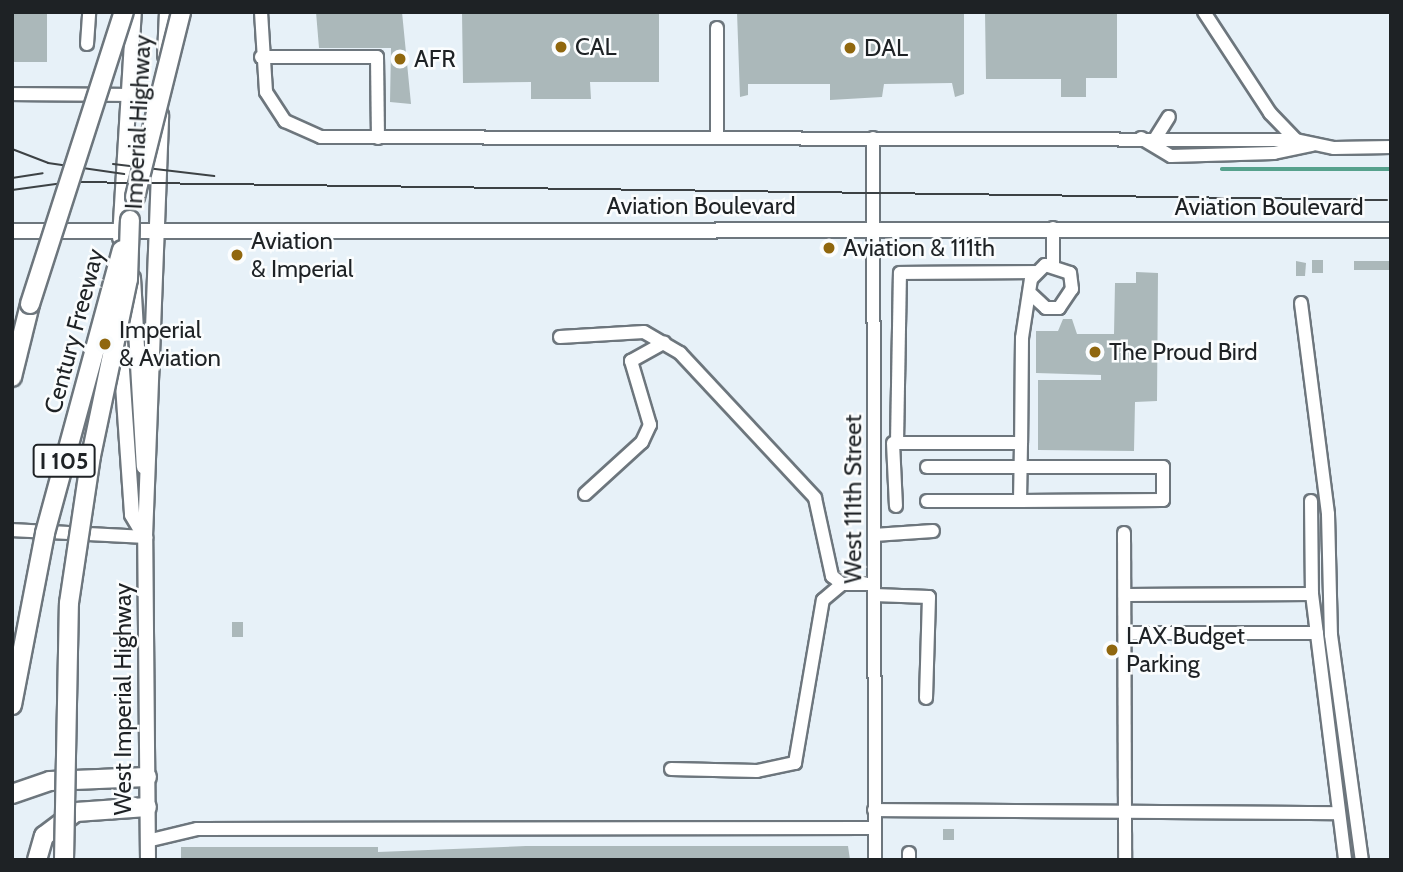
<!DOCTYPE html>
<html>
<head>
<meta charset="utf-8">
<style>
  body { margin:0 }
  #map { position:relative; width:1403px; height:872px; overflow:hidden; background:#e7f1f8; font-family:Cabin,sans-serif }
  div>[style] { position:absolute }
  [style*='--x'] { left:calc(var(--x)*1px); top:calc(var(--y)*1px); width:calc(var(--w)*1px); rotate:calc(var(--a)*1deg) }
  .stream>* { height:3.5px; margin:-1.75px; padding:0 1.75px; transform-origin:1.75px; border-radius:1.75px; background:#56a18d }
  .building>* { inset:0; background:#abb8ba; transform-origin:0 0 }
  .roads { filter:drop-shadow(2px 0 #6d767d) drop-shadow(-2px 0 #6d767d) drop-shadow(0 2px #6d767d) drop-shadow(0 -2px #6d767d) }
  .minor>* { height:12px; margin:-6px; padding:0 6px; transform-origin:6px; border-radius:6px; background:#fff }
  .major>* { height:14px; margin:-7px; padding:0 7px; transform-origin:7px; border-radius:7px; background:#fff }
  .highway>* { height:18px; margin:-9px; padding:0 9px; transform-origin:9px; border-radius:9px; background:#fff }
  .tram>* { height:2px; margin:-1px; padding:0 1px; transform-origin:1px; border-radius:1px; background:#3d4245 }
  .bridges { filter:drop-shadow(2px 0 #6d767d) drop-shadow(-2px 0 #6d767d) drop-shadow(0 2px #6d767d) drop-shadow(0 -2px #6d767d) }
  .highway-bridge>* { height:18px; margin:-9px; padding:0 9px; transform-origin:9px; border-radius:9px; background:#fff }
  .dots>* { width:19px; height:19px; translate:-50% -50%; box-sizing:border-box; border:4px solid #fbfdfe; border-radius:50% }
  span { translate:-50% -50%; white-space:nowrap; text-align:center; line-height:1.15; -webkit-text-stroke:5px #fbfdfe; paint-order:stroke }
  .shield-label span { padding:2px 5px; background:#fbfdfe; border:2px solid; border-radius:5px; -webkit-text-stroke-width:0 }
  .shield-label { font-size:23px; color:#1e2225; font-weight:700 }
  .poi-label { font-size:24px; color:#1e2225 }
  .left { translate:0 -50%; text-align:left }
  .street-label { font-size:24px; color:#1e2225 }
  .frame { position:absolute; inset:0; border:14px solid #1e2225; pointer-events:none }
</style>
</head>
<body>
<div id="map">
  <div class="stream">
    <i style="--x:1222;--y:169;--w:169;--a:0"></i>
  </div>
  <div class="building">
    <i style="left:12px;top:12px;width:35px;height:50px"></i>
    <i style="clip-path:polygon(316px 12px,402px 12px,411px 104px,390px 102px,391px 48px,319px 48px)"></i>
    <i style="clip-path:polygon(462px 12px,659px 12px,659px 82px,590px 82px,591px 99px,531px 99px,531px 82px,463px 83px)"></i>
    <i style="clip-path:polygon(737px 12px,964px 12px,964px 94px,955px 97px,952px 83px,884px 84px,882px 97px,830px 100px,830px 84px,748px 84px,748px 95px,740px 97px)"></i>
    <i style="clip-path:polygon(985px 12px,1117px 12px,1117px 78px,1086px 78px,1086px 97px,1061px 97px,1061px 79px,986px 79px)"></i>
    <i style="left:1312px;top:260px;width:11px;height:13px"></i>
    <i style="clip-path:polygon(1296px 261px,1306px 263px,1305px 276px,1296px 276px)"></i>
    <i style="left:1354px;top:261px;width:37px;height:9px"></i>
    <i style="clip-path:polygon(1136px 272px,1158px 273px,1157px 401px,1135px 402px,1134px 451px,1038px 450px,1038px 380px,1101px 380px,1101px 375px,1036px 373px,1036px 331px,1058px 331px,1063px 319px,1072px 319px,1077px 334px,1114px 334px,1115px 283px,1136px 283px)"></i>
    <i style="left:232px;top:622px;width:11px;height:15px"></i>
    <i style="left:943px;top:829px;width:11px;height:11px"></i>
    <i style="clip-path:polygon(526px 846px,848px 846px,850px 860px,181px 860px,181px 847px,378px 847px,378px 852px)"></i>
  </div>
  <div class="roads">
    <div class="minor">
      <i style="--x:261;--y:12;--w:80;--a:86.4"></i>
      <i style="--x:266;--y:92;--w:35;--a:57"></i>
      <i style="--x:285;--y:121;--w:39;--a:24"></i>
      <i style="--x:321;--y:137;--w:975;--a:0.18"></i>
      <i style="--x:1204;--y:12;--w:121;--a:56.8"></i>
      <i style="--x:1270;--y:113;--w:37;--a:46"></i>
      <i style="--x:1296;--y:140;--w:39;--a:12"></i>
      <i style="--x:1334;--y:148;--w:57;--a:-1"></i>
      <i style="--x:717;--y:28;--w:110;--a:90"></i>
      <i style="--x:87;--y:44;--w:32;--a:-86"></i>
      <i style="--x:261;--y:57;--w:116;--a:0"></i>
      <i style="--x:377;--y:57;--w:81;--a:89.3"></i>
      <i style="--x:12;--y:94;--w:118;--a:0.5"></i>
      <i style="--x:873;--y:138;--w:722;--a:89.84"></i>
      <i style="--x:1141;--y:138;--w:35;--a:31"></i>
      <i style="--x:1171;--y:156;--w:103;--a:-1.7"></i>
      <i style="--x:1274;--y:153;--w:39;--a:-12"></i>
      <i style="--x:1155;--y:139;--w:26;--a:-58"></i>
      <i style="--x:1053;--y:265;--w:37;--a:-90"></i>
      <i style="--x:1032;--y:295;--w:19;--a:43"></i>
      <i style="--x:1046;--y:308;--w:13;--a:0"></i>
      <i style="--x:1059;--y:308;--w:23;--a:-56"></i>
      <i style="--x:1072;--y:289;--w:16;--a:-97"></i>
      <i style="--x:1070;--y:273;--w:26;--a:-162"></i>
      <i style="--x:1045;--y:265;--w:20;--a:135"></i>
      <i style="--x:1031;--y:279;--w:60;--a:98.7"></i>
      <i style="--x:1022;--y:338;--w:105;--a:90.5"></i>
      <i style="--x:1021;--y:443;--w:124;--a:180"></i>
      <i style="--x:897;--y:443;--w:170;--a:-89"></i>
      <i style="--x:900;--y:273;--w:135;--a:-0.4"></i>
      <i style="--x:1301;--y:303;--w:213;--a:82.7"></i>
      <i style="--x:1328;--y:514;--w:121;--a:88.6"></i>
      <i style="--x:1331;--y:635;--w:227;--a:82.2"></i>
      <i style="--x:560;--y:337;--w:84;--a:-3.4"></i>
      <i style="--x:644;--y:332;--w:42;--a:30.3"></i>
      <i style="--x:680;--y:353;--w:198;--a:47"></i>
      <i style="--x:815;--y:498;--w:80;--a:77.7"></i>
      <i style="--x:832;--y:576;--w:13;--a:39"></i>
      <i style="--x:842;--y:584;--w:32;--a:0"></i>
      <i style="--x:893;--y:443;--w:63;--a:87.3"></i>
      <i style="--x:927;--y:467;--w:236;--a:0"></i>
      <i style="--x:1163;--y:467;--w:33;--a:90"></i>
      <i style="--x:1163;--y:500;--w:143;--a:179.6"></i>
      <i style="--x:585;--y:494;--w:77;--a:-42.4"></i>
      <i style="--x:642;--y:442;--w:19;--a:-65"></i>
      <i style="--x:650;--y:425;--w:67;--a:-106.5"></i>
      <i style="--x:631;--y:361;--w:38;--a:-29"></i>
      <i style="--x:927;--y:501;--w:93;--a:0"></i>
      <i style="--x:1020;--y:501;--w:58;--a:-89"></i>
      <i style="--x:1311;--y:501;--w:93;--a:89.4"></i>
      <i style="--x:1312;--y:594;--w:268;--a:82.9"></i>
      <i style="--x:12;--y:530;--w:133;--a:3"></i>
      <i style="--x:1124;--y:533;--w:327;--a:89.8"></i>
      <i style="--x:874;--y:535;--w:59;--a:-3.9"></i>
      <i style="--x:874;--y:595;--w:55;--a:2.1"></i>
      <i style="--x:929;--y:597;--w:101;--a:91.7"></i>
      <i style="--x:1125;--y:595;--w:187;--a:-0.3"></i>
      <i style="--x:1125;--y:633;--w:192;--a:0"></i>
      <i style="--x:671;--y:769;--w:86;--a:1.3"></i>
      <i style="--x:757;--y:771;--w:39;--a:-12"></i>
      <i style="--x:795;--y:763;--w:165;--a:-80.3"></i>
      <i style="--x:823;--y:600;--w:25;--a:-40"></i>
      <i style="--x:874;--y:810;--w:465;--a:0.4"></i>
      <i style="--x:147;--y:841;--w:51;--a:-13.5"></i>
      <i style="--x:197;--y:829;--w:678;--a:-0.08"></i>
      <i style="--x:909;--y:860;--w:7;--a:-90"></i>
    </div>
    <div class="major">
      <i style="--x:165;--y:56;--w:44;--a:-87.4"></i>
      <i style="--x:12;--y:231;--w:1379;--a:-0.04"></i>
      <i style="--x:120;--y:238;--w:226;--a:-86.5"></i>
      <i style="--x:133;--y:278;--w:189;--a:86.7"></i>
      <i style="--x:120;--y:342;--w:173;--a:86"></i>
      <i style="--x:132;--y:515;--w:26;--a:59"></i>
      <i style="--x:148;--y:860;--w:323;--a:-90.5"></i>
      <i style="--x:145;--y:537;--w:422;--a:-87.8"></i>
    </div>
    <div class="highway">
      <i style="--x:12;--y:377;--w:75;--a:-76.1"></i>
      <i style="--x:12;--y:794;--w:40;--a:-18.9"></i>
      <i style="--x:50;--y:781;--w:97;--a:-2.4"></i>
      <i style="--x:37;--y:860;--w:25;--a:-74"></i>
      <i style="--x:44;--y:836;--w:40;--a:-37"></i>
      <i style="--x:76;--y:812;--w:71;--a:-4"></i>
    </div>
  </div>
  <div class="tram">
    <i style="--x:12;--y:149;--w:39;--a:21"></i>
    <i style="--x:48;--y:163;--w:77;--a:8.2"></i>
    <i style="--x:113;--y:164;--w:102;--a:6.8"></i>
    <i style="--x:12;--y:178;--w:31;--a:-9"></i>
    <i style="--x:12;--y:190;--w:59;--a:-7.9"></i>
    <i style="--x:70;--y:182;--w:1317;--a:0.78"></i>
  </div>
  <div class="bridges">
    <div class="highway-bridge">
      <i style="--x:135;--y:197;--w:191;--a:-76"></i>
      <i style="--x:30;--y:304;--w:307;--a:-72.2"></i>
      <i style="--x:12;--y:705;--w:175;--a:-79.1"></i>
      <i style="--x:45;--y:533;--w:293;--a:-74.8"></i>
      <i style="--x:64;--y:860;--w:257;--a:-88.9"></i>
      <i style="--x:69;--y:603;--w:149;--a:-81.5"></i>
      <i style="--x:91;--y:456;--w:181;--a:-78.2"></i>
      <i style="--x:128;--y:279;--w:59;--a:-88.1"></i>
    </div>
  </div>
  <div class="dots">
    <i style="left:561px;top:47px;background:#90670e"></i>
    <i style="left:850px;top:48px;background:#90670e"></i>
    <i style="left:400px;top:59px;background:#90670e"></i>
    <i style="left:829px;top:248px;background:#90670e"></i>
    <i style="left:237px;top:255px;background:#90670e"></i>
    <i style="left:105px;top:344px;background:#90670e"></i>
    <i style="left:1095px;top:352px;background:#90670e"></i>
    <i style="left:1112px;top:650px;background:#90670e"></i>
  </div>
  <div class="shield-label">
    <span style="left:64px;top:461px">I 105</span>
  </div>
  <div class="poi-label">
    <span class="left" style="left:575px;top:47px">CAL</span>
    <span class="left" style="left:864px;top:48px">DAL</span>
    <span class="left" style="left:414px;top:59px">AFR</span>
    <span class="left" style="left:251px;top:255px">Aviation<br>&amp; Imperial</span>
    <span class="left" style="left:843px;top:248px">Aviation &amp; 111th</span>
    <span class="left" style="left:119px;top:344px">Imperial<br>&amp; Aviation</span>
    <span class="left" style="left:1109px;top:352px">The Proud Bird</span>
    <span class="left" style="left:1126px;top:650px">LAX Budget<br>Parking</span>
  </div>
  <div class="street-label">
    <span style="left:138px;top:122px;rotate:-87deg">Imperial Highway</span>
    <span style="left:701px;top:206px">Aviation Boulevard</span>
    <span style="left:1269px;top:207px">Aviation Boulevard</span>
    <span style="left:74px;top:331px;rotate:-75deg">Century Freeway</span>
    <span style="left:853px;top:499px;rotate:-90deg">West 111th Street</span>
    <span style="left:123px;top:699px;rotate:-90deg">West Imperial Highway</span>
  </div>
  <div class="frame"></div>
</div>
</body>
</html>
